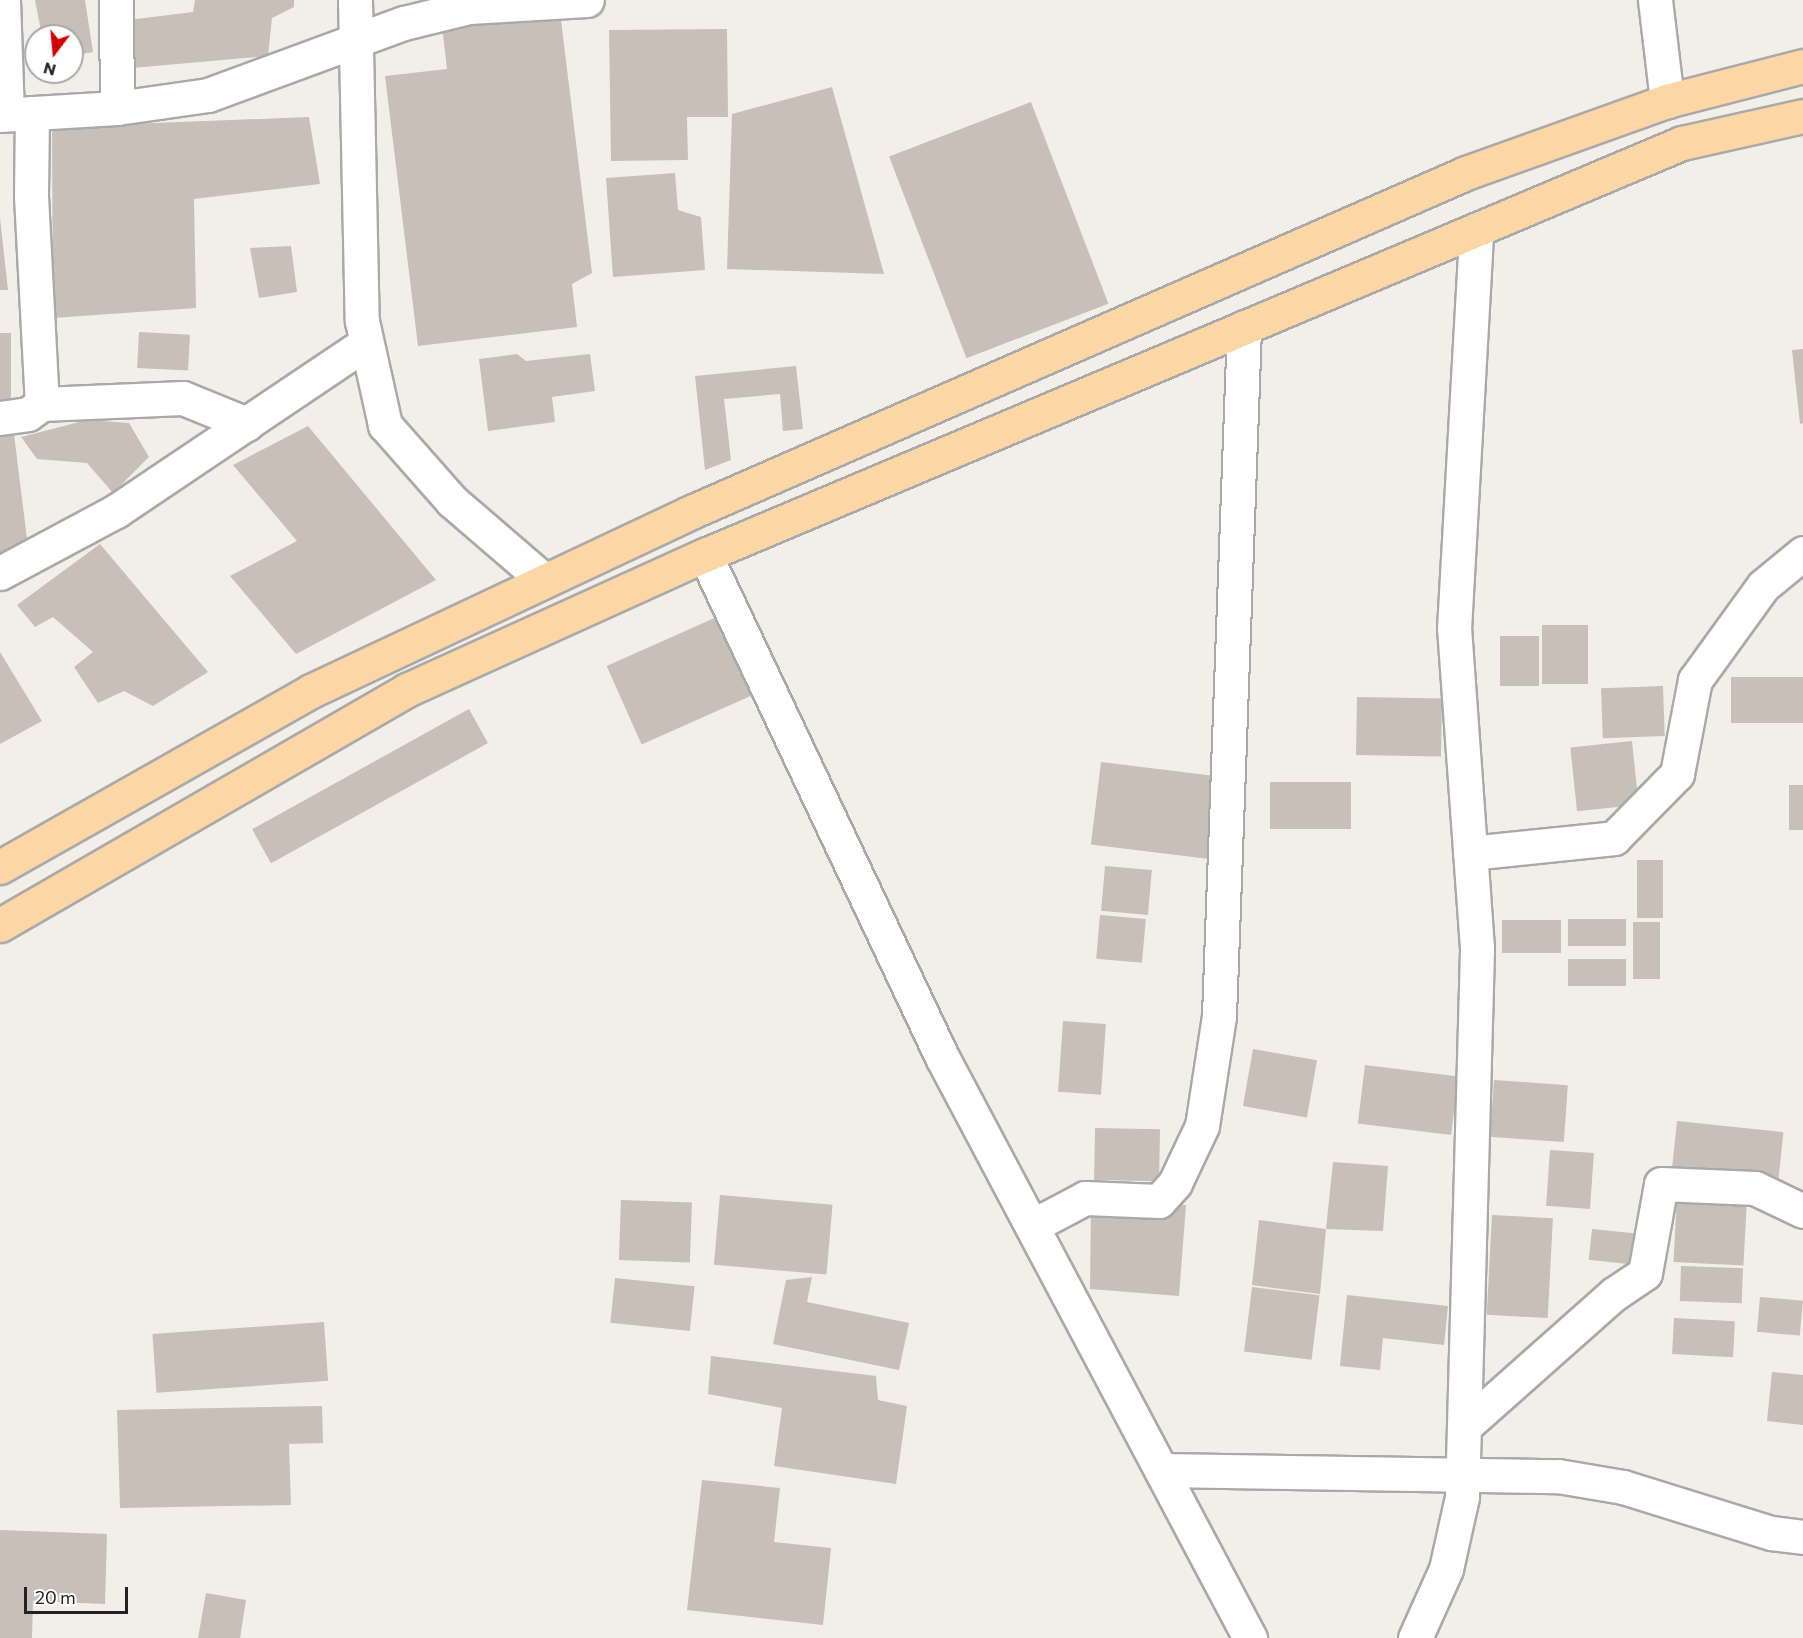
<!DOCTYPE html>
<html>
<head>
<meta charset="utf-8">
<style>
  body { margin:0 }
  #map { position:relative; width:1803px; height:1638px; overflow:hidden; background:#f2efe9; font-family:Commissioner,sans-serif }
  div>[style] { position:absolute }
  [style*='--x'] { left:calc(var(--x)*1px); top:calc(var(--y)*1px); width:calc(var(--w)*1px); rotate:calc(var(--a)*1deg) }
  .building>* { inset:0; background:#c7bfb8; transform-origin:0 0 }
  .roads { filter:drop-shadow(2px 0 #a9a9a9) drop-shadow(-2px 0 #a9a9a9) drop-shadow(0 2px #a9a9a9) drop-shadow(0 -2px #a9a9a9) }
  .minor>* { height:33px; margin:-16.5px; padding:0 16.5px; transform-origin:16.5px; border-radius:16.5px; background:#fff }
  .major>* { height:33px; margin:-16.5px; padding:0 16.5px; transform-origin:16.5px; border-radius:16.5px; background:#fcd6a4 }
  span { translate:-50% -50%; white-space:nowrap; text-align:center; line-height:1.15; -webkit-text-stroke:4.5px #fff; paint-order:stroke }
  .north { position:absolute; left:24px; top:24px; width:60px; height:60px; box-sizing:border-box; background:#fff; border:2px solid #a7a7a7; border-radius:50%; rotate:196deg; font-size:16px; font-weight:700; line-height:24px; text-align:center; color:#222 }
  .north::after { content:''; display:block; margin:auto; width:21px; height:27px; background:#d40000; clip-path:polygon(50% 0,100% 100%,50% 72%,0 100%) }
  .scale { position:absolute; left:24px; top:1587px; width:104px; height:27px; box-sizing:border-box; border:3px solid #222; border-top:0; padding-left:8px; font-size:18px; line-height:21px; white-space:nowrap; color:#222; -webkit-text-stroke:4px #fff; paint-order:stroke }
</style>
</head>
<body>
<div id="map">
  <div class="building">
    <i style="clip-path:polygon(35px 0,85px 0,93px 52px,72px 56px,72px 36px,42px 36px)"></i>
    <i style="clip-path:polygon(195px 0,294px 0,294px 7px,272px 18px,268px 56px,132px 68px,128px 20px,193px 12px)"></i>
    <i style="clip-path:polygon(560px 12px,592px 273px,572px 284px,577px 327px,418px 346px,385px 76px,447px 69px,442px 26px)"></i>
    <i style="clip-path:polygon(727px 29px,728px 117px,687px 117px,688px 160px,611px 161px,609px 30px)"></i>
    <i style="clip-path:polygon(832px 87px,884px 274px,727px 269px,732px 114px)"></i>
    <i style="left:1031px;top:102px;width:216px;height:152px;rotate:69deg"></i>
    <i style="clip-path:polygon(309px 117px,320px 184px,194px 199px,196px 308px,53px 318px,52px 127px)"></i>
    <i style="clip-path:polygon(675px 173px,678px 210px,701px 217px,705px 270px,613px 277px,606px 178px)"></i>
    <i style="clip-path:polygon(0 218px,8px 290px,0 290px)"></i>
    <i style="clip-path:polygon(291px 246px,297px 292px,259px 298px,250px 248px)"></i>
    <i style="left:139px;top:332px;width:51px;height:36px;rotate:3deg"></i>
    <i style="left:0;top:333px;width:11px;height:70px"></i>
    <i style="clip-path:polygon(1803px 349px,1803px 423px,1800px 424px,1792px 350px)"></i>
    <i style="clip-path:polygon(517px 354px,526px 361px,590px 354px,595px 391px,552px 397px,555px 422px,488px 431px,479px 359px)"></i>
    <i style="clip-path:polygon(796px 366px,803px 429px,783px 431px,780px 394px,724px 399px,731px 460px,705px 470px,695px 376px)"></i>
    <i style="clip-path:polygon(87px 420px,129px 423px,149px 457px,113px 493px,87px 463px,37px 459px,21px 437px)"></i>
    <i style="clip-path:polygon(308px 426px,436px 580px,296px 654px,230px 576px,297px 541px,233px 465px)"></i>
    <i style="clip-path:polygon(14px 434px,28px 547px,0 558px,0 437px)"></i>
    <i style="clip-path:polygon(100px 544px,208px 672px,153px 706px,124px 691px,98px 703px,74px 667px,93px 652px,53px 617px,35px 627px,17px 605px)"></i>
    <i style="left:719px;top:616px;width:86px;height:123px;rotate:66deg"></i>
    <i style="left:1542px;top:625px;width:46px;height:59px"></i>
    <i style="left:1500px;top:636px;width:39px;height:50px"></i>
    <i style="clip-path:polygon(0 652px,42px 721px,0 744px)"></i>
    <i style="left:1803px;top:677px;width:46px;height:72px;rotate:90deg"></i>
    <i style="left:1663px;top:686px;width:50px;height:62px;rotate:88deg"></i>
    <i style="left:1357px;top:697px;width:85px;height:58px;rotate:1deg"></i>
    <i style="left:469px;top:709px;width:39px;height:248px;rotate:61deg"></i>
    <i style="left:1632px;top:741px;width:64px;height:62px;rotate:84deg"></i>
    <i style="left:1101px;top:762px;width:119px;height:83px;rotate:7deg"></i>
    <i style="left:1270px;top:782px;width:81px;height:47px"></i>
    <i style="left:1789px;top:785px;width:14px;height:45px"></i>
    <i style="left:1637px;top:860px;width:26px;height:58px"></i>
    <i style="left:1105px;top:866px;width:47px;height:45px;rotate:5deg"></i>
    <i style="left:1100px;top:915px;width:46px;height:44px;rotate:5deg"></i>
    <i style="left:1568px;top:919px;width:58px;height:27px"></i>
    <i style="left:1502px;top:920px;width:59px;height:33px"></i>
    <i style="left:1633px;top:922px;width:27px;height:57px"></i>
    <i style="left:1568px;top:959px;width:58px;height:27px"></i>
    <i style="left:1063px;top:1021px;width:43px;height:71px;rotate:4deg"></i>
    <i style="left:1253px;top:1049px;width:65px;height:58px;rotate:10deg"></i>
    <i style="left:1365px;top:1065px;width:94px;height:59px;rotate:7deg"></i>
    <i style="left:1494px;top:1080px;width:74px;height:57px;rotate:4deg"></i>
    <i style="left:1677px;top:1121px;width:107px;height:51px;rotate:6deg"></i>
    <i style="left:1095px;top:1128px;width:65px;height:52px;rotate:1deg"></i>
    <i style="left:1550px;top:1150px;width:44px;height:56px;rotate:4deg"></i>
    <i style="clip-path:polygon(1333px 1162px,1388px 1166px,1383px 1231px,1326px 1229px,1320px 1294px,1252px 1285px,1259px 1220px,1326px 1229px)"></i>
    <i style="left:720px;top:1195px;width:113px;height:70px;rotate:5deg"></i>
    <i style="left:1677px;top:1196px;width:70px;height:66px;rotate:3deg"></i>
    <i style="left:621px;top:1200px;width:71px;height:60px;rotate:2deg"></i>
    <i style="clip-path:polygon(1186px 1205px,1179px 1296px,1090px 1289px,1091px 1207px)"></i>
    <i style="left:1492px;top:1215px;width:61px;height:100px;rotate:3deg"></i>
    <i style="left:1592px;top:1229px;width:44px;height:31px;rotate:6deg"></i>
    <i style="left:1681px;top:1266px;width:62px;height:35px;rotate:2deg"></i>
    <i style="clip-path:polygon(812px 1277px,807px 1302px,909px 1323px,899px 1370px,773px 1344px,786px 1280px)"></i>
    <i style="left:615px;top:1278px;width:80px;height:45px;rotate:6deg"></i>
    <i style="left:1252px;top:1287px;width:68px;height:65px;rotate:7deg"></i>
    <i style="clip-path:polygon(1347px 1295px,1448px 1306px,1444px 1345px,1383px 1338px,1380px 1370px,1340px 1366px)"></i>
    <i style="left:1760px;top:1297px;width:43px;height:35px;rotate:5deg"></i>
    <i style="left:1674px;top:1318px;width:61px;height:36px;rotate:3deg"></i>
    <i style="left:324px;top:1322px;width:59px;height:172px;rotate:86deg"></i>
    <i style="clip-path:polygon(711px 1356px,876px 1376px,878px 1400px,907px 1406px,896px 1484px,774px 1466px,782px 1408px,708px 1394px)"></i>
    <i style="clip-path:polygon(1772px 1372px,1803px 1375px,1803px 1425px,1767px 1421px)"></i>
    <i style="clip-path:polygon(322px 1406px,323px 1443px,289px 1444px,291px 1505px,120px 1508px,117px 1410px)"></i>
    <i style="clip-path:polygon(702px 1480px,780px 1488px,774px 1542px,831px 1548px,823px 1625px,687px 1610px)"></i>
    <i style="clip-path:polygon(0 1530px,107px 1534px,105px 1604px,33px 1601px,32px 1638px,0 1638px)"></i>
    <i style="clip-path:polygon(206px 1593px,246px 1600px,240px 1638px,198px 1638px)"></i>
  </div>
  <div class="roads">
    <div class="minor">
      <i style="--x:3;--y:0;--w:114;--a:88"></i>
      <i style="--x:116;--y:0;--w:108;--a:89.5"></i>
      <i style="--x:355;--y:0;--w:321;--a:88.8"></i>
      <i style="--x:362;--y:321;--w:107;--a:77.5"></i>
      <i style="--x:385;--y:425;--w:101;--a:48.6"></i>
      <i style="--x:452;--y:501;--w:121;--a:40.7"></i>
      <i style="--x:1655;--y:0;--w:102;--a:83.2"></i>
      <i style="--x:32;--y:113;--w:83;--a:90.7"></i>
      <i style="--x:31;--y:196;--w:208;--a:87"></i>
      <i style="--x:42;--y:404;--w:141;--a:-2.4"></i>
      <i style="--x:183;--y:398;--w:69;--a:22.1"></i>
      <i style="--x:0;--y:115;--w:117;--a:-3.4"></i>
      <i style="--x:117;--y:108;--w:92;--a:-8.1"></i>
      <i style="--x:208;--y:95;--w:209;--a:-20.2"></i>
      <i style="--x:404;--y:23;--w:67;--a:-13.8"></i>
      <i style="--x:469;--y:7;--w:118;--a:-3.4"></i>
      <i style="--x:0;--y:418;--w:28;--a:-8"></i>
      <i style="--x:28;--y:414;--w:17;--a:-36"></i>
      <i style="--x:705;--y:555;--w:555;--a:64.73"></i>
      <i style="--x:942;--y:1057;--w:658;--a:62.07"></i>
      <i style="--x:0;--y:573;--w:132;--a:-28.1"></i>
      <i style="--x:116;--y:511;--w:301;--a:-33.9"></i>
      <i style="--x:1470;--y:853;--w:145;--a:-5.9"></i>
      <i style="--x:1614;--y:838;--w:90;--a:-45.5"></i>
      <i style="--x:1677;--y:774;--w:96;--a:-79.2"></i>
      <i style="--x:1695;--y:680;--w:116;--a:-54.1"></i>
      <i style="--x:1763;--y:586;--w:52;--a:-39.5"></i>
      <i style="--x:1032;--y:1226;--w:60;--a:-27.8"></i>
      <i style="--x:1085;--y:1198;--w:74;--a:2.3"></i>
      <i style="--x:1159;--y:1201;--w:24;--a:-48"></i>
      <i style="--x:1175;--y:1183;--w:63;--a:-64.7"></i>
      <i style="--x:1202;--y:1126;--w:111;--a:-81.2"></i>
      <i style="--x:1219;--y:1016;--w:689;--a:-87.92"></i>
      <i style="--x:1464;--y:1427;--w:200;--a:-41.6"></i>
      <i style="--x:1614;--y:1294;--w:37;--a:-34"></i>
      <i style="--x:1645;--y:1273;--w:90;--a:-79.8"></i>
      <i style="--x:1661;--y:1184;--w:94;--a:2.4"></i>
      <i style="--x:1755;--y:1188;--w:53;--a:25.6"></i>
      <i style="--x:1161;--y:1470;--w:397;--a:0.9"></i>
      <i style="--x:1558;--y:1476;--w:66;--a:9.6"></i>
      <i style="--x:1623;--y:1487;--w:155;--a:17.3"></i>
      <i style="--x:1771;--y:1533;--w:32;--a:7"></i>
      <i style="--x:1415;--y:1638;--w:76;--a:-65.8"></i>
      <i style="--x:1446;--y:1569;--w:74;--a:-77.5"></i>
      <i style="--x:1462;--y:1497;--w:549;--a:-88.43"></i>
      <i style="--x:1477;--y:948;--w:320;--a:-94.1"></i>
      <i style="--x:1454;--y:629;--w:400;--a:-86.8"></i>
    </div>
    <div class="major">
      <i style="--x:0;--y:867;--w:357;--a:-29.5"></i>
      <i style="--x:311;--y:691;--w:418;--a:-25.2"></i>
      <i style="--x:689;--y:513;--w:848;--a:-23.63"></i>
      <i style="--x:1466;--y:173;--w:214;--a:-19.7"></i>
      <i style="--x:1667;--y:101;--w:140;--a:-14.4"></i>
      <i style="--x:0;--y:925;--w:470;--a:-30"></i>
      <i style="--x:407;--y:690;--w:327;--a:-24.4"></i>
      <i style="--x:705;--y:555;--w:1060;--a:-22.87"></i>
      <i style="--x:1682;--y:143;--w:124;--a:-12.6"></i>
    </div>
  </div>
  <div class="north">N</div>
  <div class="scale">20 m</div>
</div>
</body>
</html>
